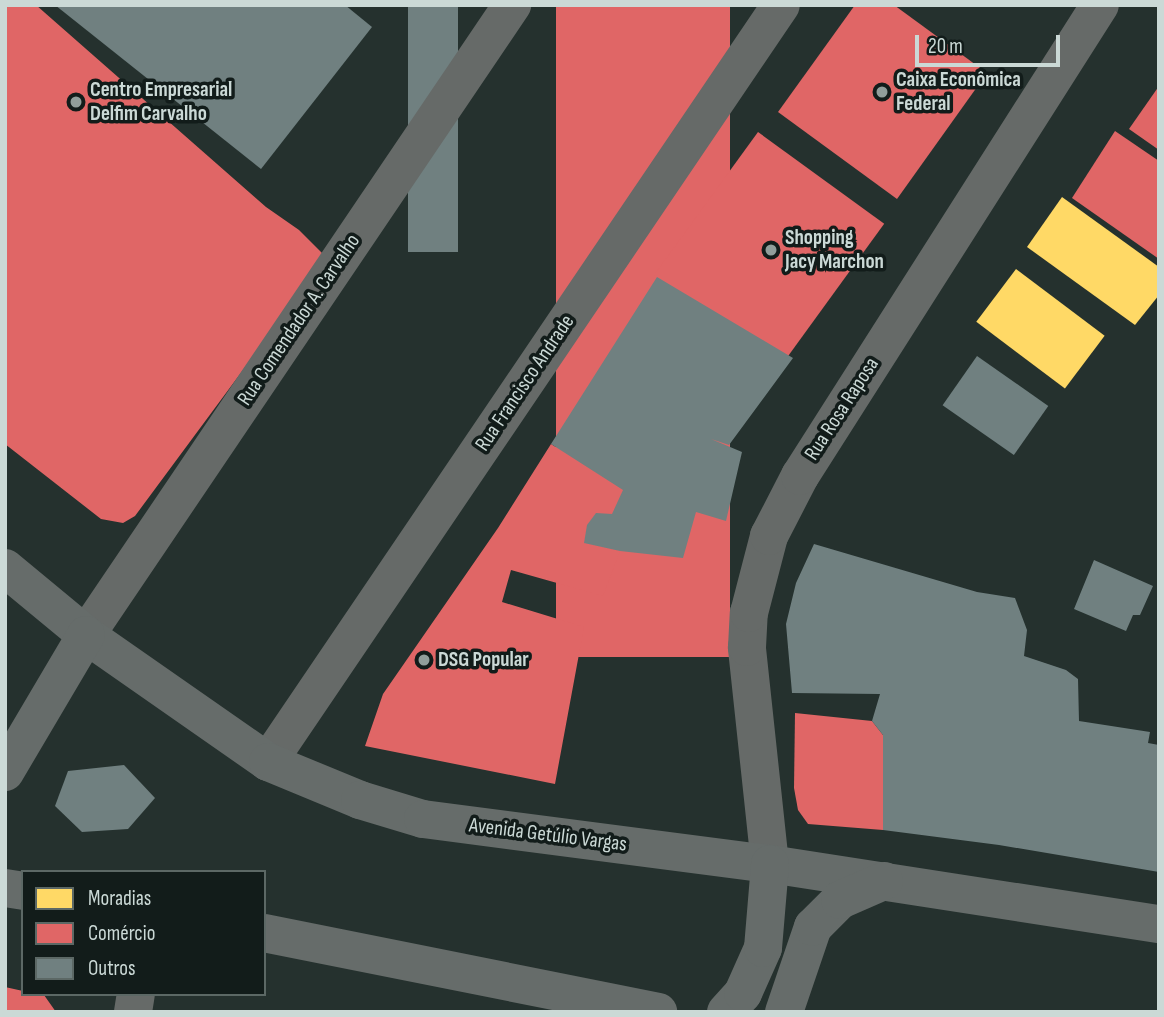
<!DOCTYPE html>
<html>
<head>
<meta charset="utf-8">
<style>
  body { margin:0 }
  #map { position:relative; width:1164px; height:1017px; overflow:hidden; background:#25312e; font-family:"Sofia Sans Condensed",sans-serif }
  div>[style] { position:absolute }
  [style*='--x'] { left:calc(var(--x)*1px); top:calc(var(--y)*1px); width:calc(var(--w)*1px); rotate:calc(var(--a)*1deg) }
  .homes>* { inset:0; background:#ffd966; transform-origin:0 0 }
  .shops>* { inset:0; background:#e06666; transform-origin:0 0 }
  .building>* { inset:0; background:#708080; transform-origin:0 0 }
  .minor>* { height:38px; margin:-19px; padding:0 19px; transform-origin:19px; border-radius:19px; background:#666a68 }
  .tertiary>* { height:38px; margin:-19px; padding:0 19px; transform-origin:19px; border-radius:19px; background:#666a68 }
  .secondary>* { height:38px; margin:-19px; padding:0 19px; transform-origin:19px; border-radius:19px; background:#666c6a }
  .dots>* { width:19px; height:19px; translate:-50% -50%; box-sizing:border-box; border:4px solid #121c1a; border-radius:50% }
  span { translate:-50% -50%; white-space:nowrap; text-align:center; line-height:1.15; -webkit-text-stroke:7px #121c1a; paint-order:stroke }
  .poi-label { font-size:21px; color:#cbd9d6; font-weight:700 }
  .left { translate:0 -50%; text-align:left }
  .street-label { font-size:21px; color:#cbd9d6 }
  .frame { position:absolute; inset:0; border:7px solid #cbd9d6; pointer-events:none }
  .legend { position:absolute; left:21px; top:870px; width:245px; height:126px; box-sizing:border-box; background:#121c1a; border:2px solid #5c6865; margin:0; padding:9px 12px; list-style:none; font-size:21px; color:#cbd9d6 }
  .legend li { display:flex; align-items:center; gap:14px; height:35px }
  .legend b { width:35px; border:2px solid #5c6865 }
  .scale { position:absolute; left:915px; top:35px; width:145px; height:32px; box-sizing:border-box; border:4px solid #cbd9d6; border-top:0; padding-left:9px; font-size:21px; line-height:24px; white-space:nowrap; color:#cbd9d6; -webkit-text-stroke:5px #121c1a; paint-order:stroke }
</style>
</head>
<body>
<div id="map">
  <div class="homes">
    <i style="clip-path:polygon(1062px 197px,1159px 267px,1159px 295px,1135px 325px,1027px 247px)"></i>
    <i style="left:1016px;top:269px;width:111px;height:66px;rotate:37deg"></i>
  </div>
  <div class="shops">
    <i style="clip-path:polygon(5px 5px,36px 5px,266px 207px,299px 230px,332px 263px,269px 335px,135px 516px,123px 523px,101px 519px,5px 444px)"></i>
    <i style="left:556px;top:5px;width:174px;height:652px"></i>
    <i style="clip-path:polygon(855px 5px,894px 5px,987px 73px,897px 199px,778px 112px)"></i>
    <i style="clip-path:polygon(1159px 86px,1159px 150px,1129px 129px)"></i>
    <i style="clip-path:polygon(1115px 131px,1159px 161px,1159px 259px,1072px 198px)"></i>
    <i style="left:758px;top:132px;width:156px;height:177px;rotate:36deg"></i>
    <i style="clip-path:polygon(551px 444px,623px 490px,612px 514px,596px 513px,587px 525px,584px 543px,620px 551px,603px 596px,511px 570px,502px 602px,584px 627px,555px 784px,365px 746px,383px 694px,498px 528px)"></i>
    <i style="clip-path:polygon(795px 713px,872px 721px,883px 735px,883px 830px,808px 824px,798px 810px,794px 788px)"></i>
    <i style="clip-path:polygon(5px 987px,23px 991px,23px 994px,44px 995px,56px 1012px,5px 1012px)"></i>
  </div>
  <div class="building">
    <i style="clip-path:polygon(55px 5px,345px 5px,372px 27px,261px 169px)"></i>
    <i style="left:408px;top:5px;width:50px;height:247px"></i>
    <i style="clip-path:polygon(657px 277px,793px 358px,729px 445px,711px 439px,742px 452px,726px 521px,696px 512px,683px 558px,620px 551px,584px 543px,587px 525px,596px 513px,612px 514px,623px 490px,551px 444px)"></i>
    <i style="left:977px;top:356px;width:87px;height:60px;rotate:35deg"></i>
    <i style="clip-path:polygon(814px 544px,977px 592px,1015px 598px,1027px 630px,1024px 656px,1066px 670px,1078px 679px,1079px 721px,1150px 732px,1148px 743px,1159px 745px,1159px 872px,999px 845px,883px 830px,883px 735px,872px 721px,880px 694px,792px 693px,786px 624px,796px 583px)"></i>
    <i style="clip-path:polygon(1094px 560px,1153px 586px,1140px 615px,1133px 615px,1126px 631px,1074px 609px)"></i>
    <i style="clip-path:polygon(124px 765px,155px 798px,128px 829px,82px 832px,55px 806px,68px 771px)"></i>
  </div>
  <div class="minor">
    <i style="--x:86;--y:635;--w:761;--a:-55.93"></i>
    <i style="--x:770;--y:864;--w:218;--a:-96.1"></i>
    <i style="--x:747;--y:647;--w:34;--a:-87"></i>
    <i style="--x:749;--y:613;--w:80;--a:-75.4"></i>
    <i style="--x:769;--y:536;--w:68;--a:-62.7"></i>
    <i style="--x:800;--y:476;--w:558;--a:-57.51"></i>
    <i style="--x:133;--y:1012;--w:18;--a:-81"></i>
  </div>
  <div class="tertiary">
    <i style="--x:268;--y:762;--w:914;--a:-55.88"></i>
  </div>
  <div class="secondary">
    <i style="--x:5;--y:568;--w:105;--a:39.6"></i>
    <i style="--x:86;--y:635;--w:222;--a:34.9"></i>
    <i style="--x:268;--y:762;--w:100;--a:22.4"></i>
    <i style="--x:360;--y:800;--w:66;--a:16.8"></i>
    <i style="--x:423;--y:819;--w:350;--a:7.4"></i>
    <i style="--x:770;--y:864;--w:394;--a:8.8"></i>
    <i style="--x:5;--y:772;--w:159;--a:-59.4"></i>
    <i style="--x:5;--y:888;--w:18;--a:9"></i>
    <i style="--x:264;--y:933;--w:402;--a:11.3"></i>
    <i style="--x:726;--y:1012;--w:25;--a:-48"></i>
    <i style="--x:743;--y:993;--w:49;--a:-66"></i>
    <i style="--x:763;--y:948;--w:84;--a:-85.2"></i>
    <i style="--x:784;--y:1012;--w:90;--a:-71.2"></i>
    <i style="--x:813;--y:927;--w:38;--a:-45"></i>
    <i style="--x:840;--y:900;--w:48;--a:-23.4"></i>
  </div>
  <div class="dots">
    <i style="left:882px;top:92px;background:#919e9b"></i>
    <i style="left:76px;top:102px;background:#919e9b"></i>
    <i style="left:771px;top:250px;background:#919e9b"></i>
    <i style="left:424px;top:660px;background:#919e9b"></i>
  </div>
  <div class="poi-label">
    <span class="left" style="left:896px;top:92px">Caixa Econômica<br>Federal</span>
    <span class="left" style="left:90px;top:102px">Centro Empresarial<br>Delfim Carvalho</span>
    <span class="left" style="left:785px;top:250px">Shopping<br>Jacy Marchon</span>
    <span class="left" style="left:438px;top:660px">DSG Popular</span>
  </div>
  <div class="street-label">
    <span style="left:299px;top:320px;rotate:-56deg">Rua Comendador A. Carvalho</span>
    <span style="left:525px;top:383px;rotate:-56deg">Rua Francisco Andrade</span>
    <span style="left:842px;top:409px;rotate:-57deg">Rua Rosa Raposa</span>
    <span style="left:548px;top:835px;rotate:7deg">Avenida Getúlio Vargas</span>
  </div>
  <div class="frame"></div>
  <ul class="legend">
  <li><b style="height:19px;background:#ffd966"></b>Moradias</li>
  <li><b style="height:19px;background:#e06666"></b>Comércio</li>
  <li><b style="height:19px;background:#708080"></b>Outros</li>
  </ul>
  <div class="scale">20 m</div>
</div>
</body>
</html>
